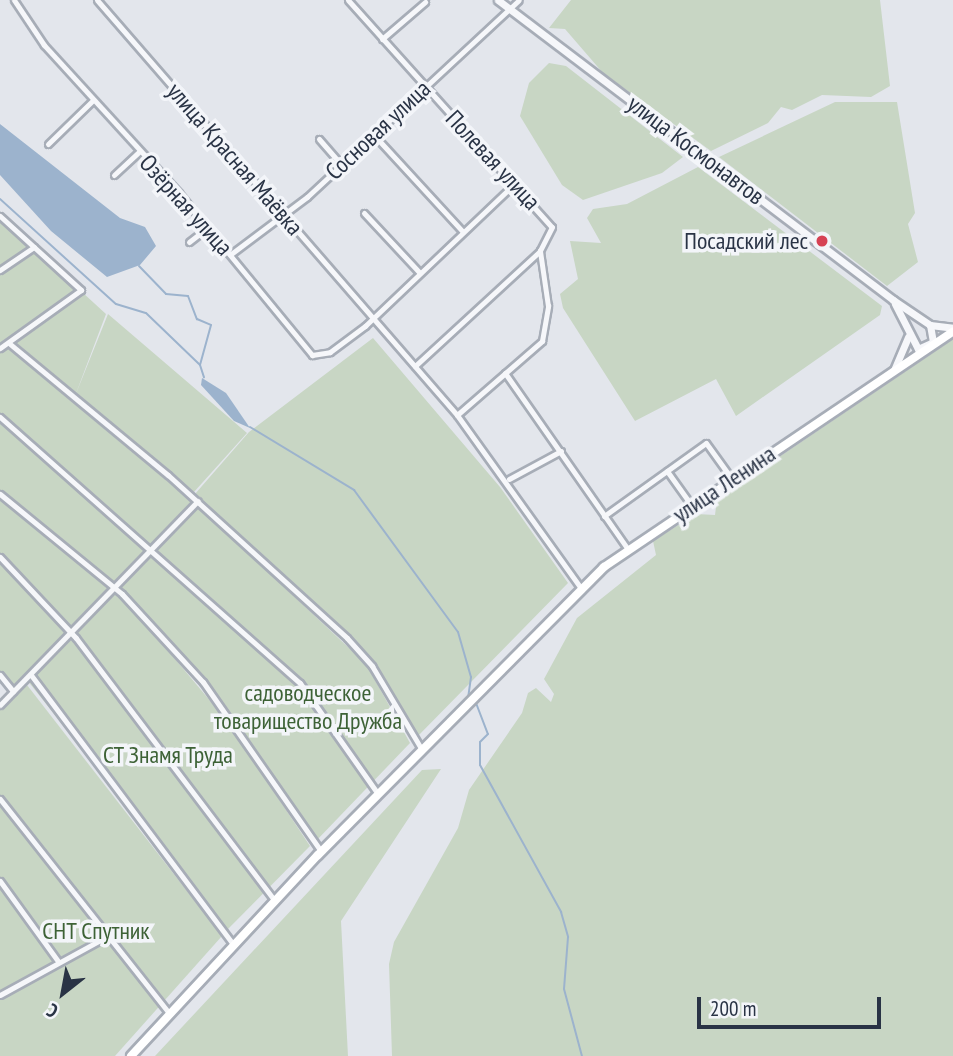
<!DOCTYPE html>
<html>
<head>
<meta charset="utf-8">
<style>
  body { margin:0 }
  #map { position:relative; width:953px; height:1056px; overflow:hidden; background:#e3e6ec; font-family:"PT Sans Narrow",sans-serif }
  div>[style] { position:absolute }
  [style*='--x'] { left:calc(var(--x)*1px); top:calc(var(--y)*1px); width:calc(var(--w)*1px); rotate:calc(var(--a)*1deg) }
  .green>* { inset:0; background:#c8d6c4 }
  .water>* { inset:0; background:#9cb3cd }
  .stream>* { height:2px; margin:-1px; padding:0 1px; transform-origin:1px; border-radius:1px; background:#9cb3cd }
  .roads { filter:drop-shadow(2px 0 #a7adb7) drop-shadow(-2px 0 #a7adb7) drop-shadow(0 2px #a7adb7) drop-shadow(0 -2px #a7adb7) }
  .minor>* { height:5px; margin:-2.5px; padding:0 2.5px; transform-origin:2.5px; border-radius:2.5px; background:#f6f7fa }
  .tertiary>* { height:7px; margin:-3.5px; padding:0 3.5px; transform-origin:3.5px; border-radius:3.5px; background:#f6f7fa }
  .secondary>* { height:8px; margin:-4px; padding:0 4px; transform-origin:4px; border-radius:4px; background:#fff }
  .dots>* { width:19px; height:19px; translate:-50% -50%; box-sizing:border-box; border:4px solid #f3f5f9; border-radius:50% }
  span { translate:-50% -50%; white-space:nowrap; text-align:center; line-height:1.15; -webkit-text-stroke:7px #f3f5f9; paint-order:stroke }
  .street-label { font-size:24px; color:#293345 }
  .poi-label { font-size:24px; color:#293345 }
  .right { translate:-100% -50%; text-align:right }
  .park-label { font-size:24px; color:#3d6236 }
  .north { position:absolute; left:28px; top:958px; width:70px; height:70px; -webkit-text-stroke:5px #f3f5f9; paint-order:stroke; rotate:211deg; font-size:19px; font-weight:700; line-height:28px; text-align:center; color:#293345 }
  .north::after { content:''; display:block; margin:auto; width:24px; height:32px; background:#293345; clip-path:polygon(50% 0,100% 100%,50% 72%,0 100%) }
  .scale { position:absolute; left:697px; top:997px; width:184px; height:32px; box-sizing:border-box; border:4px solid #293345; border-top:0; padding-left:9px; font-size:21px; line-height:24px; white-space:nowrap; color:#293345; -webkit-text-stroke:5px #f3f5f9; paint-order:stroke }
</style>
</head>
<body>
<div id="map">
  <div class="green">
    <i style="clip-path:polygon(571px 0,880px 0,890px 86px,871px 97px,822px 95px,792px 110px,781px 107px,768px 123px,711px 151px,603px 73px,565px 29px,549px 28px)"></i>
    <i style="clip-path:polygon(549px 63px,566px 66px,683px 157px,662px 173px,583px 200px,562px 185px,520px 116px,529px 83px)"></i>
    <i style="clip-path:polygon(835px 102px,897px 102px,915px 213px,908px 224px,918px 262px,887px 286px,719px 157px)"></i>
    <i style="clip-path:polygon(698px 167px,882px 306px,880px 315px,736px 416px,716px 379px,635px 421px,563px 308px,560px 294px,578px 279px,570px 241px,601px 243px,587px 218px,593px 209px,627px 204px)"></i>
    <i style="clip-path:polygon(0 217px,106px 314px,75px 396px,108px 314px,247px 433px,194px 492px,104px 421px,194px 500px,10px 692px,0 681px)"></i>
    <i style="clip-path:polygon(373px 338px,500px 487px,568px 583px,416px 738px,347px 632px,195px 494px,249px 432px)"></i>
    <i style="clip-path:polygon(953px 339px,953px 1056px,392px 1056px,389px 964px,394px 942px,458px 828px,469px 790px,522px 713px,528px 693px,536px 688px,551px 702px,554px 694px,544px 679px,577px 618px,656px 555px,653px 541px,696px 514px,715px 515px,717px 499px)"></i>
    <i style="clip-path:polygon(199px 507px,366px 664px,410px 743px,316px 841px,229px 719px,114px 585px)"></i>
    <i style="clip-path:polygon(114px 586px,227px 721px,310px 846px,227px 930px,27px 680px)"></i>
    <i style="clip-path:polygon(27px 685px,222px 936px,115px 1056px,0 1056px,0 708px)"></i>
    <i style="clip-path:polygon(441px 769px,341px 921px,348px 1056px,155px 1056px,422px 770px)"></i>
  </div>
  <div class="water">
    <i style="clip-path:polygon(0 124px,120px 218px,145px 227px,156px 246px,140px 265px,107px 277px,51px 231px,0 175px)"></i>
    <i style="clip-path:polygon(202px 378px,226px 393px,250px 428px,234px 421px,201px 385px)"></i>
  </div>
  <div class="stream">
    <i style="--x:0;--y:199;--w:156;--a:42.2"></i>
    <i style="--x:116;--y:304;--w:31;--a:17"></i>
    <i style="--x:146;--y:313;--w:75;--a:43.9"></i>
    <i style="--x:139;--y:266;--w:39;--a:46"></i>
    <i style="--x:166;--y:294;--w:22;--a:5"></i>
    <i style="--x:188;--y:296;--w:25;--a:69"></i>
    <i style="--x:197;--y:319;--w:15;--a:23"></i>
    <i style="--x:211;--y:325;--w:41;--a:105.4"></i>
    <i style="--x:200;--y:365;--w:13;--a:72"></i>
    <i style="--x:250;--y:427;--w:122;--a:31.2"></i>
    <i style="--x:354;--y:490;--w:176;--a:53.8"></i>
    <i style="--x:458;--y:632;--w:47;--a:73.9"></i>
    <i style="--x:471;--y:677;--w:21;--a:98"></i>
    <i style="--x:476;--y:703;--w:33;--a:69"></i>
    <i style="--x:488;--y:734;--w:11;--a:135"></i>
    <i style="--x:480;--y:742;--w:23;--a:90"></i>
    <i style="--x:480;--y:765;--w:168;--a:61.1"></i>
    <i style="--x:561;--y:912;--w:26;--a:74"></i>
    <i style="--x:568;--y:937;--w:52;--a:94.4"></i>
    <i style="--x:564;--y:989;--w:69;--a:75"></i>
  </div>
  <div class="roads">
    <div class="minor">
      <i style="--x:14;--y:0;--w:54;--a:56.3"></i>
      <i style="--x:44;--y:45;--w:200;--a:47.6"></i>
      <i style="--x:179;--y:193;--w:210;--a:50.6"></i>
      <i style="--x:312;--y:355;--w:18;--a:-9"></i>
      <i style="--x:330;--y:352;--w:44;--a:-36.6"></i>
      <i style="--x:365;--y:326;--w:206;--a:-43.6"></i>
      <i style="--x:97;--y:0;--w:549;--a:49.06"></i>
      <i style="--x:457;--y:415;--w:213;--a:54.4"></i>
      <i style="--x:348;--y:0;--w:305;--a:48.1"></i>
      <i style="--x:552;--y:227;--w:27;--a:117"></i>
      <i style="--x:540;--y:251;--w:170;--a:137.4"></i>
      <i style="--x:382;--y:39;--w:57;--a:-40.7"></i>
      <i style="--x:373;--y:134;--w:133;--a:47.4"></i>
      <i style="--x:319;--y:139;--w:33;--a:49"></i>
      <i style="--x:48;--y:144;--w:62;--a:-44.3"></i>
      <i style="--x:114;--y:175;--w:34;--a:-43"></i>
      <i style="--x:364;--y:213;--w:82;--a:47"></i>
      <i style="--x:0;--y:216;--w:110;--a:42.4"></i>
      <i style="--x:81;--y:290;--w:100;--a:144.4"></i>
      <i style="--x:189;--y:242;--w:24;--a:-38"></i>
      <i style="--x:231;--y:254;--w:95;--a:-36.9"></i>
      <i style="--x:307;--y:197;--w:289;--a:-42.9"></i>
      <i style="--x:0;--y:270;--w:41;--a:-34.1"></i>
      <i style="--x:10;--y:344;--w:205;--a:39.7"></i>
      <i style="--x:168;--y:475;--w:242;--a:42.3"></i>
      <i style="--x:347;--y:638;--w:38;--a:48"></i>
      <i style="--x:372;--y:666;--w:98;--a:59.2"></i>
      <i style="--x:505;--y:373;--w:215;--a:55.1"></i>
      <i style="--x:457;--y:415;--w:113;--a:-41"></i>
      <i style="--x:542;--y:341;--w:36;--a:-80"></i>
      <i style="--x:548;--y:306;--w:56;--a:-98.3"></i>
      <i style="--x:0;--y:417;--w:401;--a:41.6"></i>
      <i style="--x:300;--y:683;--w:136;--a:54.9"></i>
      <i style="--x:667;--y:471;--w:43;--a:54.5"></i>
      <i style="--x:509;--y:479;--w:59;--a:-28.3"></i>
      <i style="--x:0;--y:494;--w:158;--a:39.3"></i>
      <i style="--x:122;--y:594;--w:120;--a:47.4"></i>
      <i style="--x:203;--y:682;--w:206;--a:55.1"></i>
      <i style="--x:604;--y:516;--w:125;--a:-35.6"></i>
      <i style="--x:706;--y:443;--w:44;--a:54.2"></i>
      <i style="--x:0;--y:557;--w:111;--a:46.8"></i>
      <i style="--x:76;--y:638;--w:328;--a:52.9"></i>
      <i style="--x:0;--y:675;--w:21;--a:51"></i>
      <i style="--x:31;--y:675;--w:336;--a:53.1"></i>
      <i style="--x:0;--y:705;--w:284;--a:-45.9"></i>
      <i style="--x:0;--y:799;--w:273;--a:51.7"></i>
      <i style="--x:0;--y:881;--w:99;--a:54.1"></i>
      <i style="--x:0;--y:995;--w:121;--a:-28.7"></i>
    </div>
    <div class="tertiary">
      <i style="--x:498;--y:0;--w:496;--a:37.2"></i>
      <i style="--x:893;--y:300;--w:45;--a:34"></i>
      <i style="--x:930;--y:325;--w:23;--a:7"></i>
      <i style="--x:895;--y:304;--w:51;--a:62.9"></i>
      <i style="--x:918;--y:349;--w:17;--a:-25"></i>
      <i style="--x:933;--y:342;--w:17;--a:-100"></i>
      <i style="--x:894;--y:370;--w:36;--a:-67"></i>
    </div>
    <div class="secondary">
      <i style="--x:131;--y:1056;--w:275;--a:-47.1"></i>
      <i style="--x:318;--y:855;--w:406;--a:-45.2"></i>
      <i style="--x:604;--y:567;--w:421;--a:-34"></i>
    </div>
  </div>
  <div class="dots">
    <i style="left:822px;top:241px;background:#d64254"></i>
  </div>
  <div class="street-label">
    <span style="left:378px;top:130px;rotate:-43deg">Сосновая улица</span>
    <span style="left:696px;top:150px;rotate:37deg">улица Космонавтов</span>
    <span style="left:235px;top:159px;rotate:49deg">улица Красная Маёвка</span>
    <span style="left:493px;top:160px;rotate:47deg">Полевая улица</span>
    <span style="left:186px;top:205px;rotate:48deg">Озёрная улица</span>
    <span style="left:724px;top:484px;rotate:-34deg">улица Ленина</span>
  </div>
  <div class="poi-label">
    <span class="right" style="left:808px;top:241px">Посадский лес</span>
  </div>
  <div class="park-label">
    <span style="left:308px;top:707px">садоводческое<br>товарищество Дружба</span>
    <span style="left:168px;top:755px">СТ Знамя Труда</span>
    <span style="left:96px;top:931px">СНТ Спутник</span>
  </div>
  <div class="north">С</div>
  <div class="scale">200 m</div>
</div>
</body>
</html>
